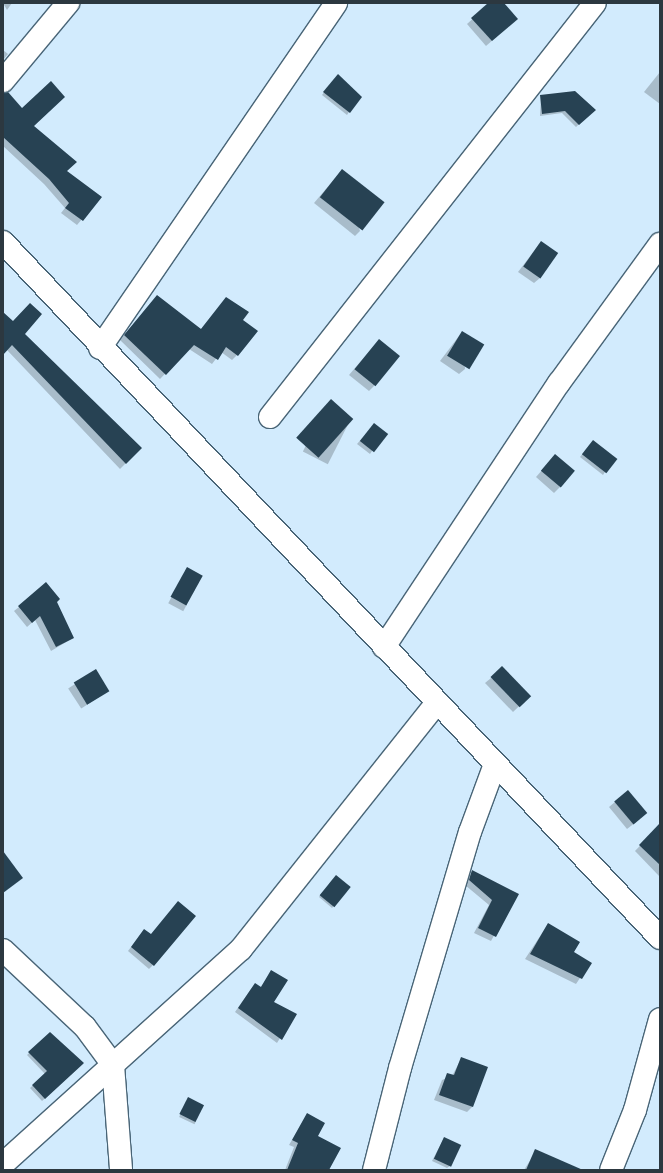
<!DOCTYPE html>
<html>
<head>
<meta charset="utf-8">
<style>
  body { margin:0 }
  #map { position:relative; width:663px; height:1173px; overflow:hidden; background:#d2ebfd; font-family:"Alegreya Sans",sans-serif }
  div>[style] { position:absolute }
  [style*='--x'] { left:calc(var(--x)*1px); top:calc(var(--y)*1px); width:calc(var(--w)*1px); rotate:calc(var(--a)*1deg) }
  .shadow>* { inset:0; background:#0003; transform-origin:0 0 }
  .building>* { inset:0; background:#274253; transform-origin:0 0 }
  .roads { filter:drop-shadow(1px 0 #496577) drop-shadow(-1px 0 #496577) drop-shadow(0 1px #496577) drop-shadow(0 -1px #496577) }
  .minor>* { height:22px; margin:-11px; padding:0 11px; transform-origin:11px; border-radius:11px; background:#fff }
  .major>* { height:22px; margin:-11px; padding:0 11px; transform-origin:11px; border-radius:11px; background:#fff }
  span { translate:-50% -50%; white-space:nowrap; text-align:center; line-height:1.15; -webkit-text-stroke:4px #eff5fa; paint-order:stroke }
  .frame { position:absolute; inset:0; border:4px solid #2c3840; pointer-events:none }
</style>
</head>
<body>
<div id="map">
  <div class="shadow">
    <i style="clip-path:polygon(3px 3px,12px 3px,7px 10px)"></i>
    <i style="clip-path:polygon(490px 3px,503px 3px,511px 24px,486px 46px,467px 24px)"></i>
    <i style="clip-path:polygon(3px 50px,8px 54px,3px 60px)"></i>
    <i style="clip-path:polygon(660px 72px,660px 104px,644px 92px)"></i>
    <i style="clip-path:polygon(335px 78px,349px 112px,347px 115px,322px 95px)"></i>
    <i style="clip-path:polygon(541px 96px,594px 110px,576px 127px,562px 113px,540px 116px)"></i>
    <i style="clip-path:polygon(3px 101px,22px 110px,66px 171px,100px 198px,77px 225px,61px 213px,65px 208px,44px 184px,3px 146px)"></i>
    <i style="clip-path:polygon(342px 170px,360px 231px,355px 236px,314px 203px)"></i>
    <i style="clip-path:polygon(541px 242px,540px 278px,534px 283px,518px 272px)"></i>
    <i style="clip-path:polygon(226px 298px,242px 320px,237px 355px,232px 360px,221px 352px,212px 364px,189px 349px,160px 379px,120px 340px,152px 302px,201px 329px)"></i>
    <i style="clip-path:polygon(3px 313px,140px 449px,120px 469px,7px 350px,3px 352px)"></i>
    <i style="clip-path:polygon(462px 332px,465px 369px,459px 374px,440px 361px)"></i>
    <i style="clip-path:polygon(379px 340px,374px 386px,369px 391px,349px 375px)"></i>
    <i style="left:326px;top:406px;width:28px;height:51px;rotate:27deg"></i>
    <i style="clip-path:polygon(372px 427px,372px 451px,370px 454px,357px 444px)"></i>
    <i style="clip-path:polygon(591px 443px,605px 472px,603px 475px,580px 457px)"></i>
    <i style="clip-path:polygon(550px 461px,560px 487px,554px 493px,536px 477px)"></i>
    <i style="left:187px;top:568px;width:17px;height:40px;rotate:28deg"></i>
    <i style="clip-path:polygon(56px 602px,73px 638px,51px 651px,35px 620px,27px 627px,14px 611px,19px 607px)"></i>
    <i style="left:95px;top:671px;width:24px;height:32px;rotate:57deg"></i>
    <i style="clip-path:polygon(491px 678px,530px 696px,513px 712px,485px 683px)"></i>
    <i style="clip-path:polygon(628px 791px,640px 819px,627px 829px,609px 807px)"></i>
    <i style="clip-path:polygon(655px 830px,660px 835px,660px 877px,635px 851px)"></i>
    <i style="clip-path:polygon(472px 871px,517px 894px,491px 941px,474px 933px,489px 905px,465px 885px)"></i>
    <i style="clip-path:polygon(333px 879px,350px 887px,332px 908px,319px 897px)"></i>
    <i style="clip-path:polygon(548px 924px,573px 953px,590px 963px,576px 984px,525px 959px)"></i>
    <i style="clip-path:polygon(140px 935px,153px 965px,149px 969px,128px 951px)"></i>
    <i style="clip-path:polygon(272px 971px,273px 1002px,295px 1014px,277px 1043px,235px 1012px,251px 989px,255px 985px,260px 988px)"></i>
    <i style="clip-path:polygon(50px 1033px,83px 1064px,42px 1101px,30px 1088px,45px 1074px,27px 1055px)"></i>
    <i style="clip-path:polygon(461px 1059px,473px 1106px,467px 1112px,434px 1100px,442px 1080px,452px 1076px)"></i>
    <i style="left:188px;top:1098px;width:17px;height:21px;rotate:25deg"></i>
    <i style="clip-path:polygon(307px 1114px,328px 1170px,285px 1170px,294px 1147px,289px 1145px)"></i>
    <i style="clip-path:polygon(444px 1138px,450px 1166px,447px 1168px,432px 1161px)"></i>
    <i style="clip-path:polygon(536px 1151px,549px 1170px,524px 1170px)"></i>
  </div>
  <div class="building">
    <i style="clip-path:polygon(488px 3px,504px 3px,518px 19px,492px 41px,471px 18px)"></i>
    <i style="clip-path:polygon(338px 74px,362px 97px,350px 113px,323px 92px)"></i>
    <i style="clip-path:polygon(51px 81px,65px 97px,34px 126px,77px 162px,67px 171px,102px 197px,83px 221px,65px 208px,69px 203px,49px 179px,3px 137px,3px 93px,8px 92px,22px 108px)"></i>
    <i style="clip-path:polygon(575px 91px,596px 110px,579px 125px,565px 111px,542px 114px,540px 95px)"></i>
    <i style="left:342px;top:169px;width:54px;height:36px;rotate:38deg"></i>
    <i style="left:541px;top:241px;width:21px;height:31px;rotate:35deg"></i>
    <i style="clip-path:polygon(157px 295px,201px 329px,226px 297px,249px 312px,243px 320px,258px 331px,238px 356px,226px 347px,218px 360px,194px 345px,166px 375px,124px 335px)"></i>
    <i style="clip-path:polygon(30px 303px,42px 314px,25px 334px,142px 448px,126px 464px,12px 345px,3px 355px,3px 312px,13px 321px)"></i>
    <i style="left:462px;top:331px;width:26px;height:29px;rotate:31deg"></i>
    <i style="left:379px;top:339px;width:27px;height:39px;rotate:39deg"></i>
    <i style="left:331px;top:399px;width:30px;height:52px;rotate:42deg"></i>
    <i style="left:374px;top:423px;width:18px;height:23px;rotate:38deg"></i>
    <i style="left:593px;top:440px;width:31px;height:18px;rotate:38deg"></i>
    <i style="left:555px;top:454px;width:26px;height:22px;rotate:40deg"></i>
    <i style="left:187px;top:567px;width:18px;height:34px;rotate:29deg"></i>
    <i style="clip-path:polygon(46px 582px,60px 599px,57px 602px,74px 638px,56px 647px,40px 616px,32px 623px,18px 606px)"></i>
    <i style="left:502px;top:666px;width:42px;height:16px;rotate:46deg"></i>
    <i style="left:96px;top:669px;width:26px;height:26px;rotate:59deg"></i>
    <i style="left:628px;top:790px;width:30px;height:18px;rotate:50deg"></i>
    <i style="clip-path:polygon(660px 823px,660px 865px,639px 845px)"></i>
    <i style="clip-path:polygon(3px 851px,23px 878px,3px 893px)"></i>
    <i style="clip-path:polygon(472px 870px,519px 894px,496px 937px,478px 928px,492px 900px,469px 880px)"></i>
    <i style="left:336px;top:875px;width:19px;height:26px;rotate:39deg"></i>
    <i style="clip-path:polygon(178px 901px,196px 916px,154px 966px,131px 947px,144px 929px,151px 934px)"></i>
    <i style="clip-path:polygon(548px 923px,580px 942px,574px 952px,592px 963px,582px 979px,530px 954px)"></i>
    <i style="clip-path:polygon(271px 970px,288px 980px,274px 1002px,297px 1014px,282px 1040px,238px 1008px,255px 983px,261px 987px)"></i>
    <i style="clip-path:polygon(50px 1032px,84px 1063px,45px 1099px,32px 1085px,47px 1071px,28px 1052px)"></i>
    <i style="clip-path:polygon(461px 1057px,488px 1067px,473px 1107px,439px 1095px,447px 1073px,454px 1075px)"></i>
    <i style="left:188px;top:1097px;width:18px;height:19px;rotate:27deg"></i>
    <i style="clip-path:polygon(307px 1113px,325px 1123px,318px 1136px,341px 1148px,329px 1170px,287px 1170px,298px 1143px,292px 1140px)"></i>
    <i style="left:444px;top:1137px;width:19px;height:24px;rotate:25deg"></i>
    <i style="clip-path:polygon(535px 1149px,583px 1170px,526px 1170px)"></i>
  </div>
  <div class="roads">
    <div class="minor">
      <i style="--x:3;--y:81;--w:102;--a:-50.2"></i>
      <i style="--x:100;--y:348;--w:418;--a:-55.6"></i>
      <i style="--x:270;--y:417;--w:526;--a:-51.87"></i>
      <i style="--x:384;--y:647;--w:317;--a:-56.5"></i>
      <i style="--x:559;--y:383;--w:172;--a:-54"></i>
      <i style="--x:3;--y:950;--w:112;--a:43.2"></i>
      <i style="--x:85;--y:1027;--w:47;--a:53.6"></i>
      <i style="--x:113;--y:1065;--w:105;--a:85.6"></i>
      <i style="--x:3;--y:1164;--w:321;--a:-42.1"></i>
      <i style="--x:241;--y:949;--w:315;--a:-51.5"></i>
      <i style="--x:374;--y:1170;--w:105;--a:-75.7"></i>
      <i style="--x:400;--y:1068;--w:246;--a:-73.5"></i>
      <i style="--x:470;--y:832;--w:72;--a:-69.8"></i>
      <i style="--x:611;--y:1170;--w:65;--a:-68.2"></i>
      <i style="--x:635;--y:1110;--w:94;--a:-74.6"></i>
    </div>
    <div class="major">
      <i style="--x:3;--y:242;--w:957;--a:46.65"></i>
    </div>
  </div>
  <div class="frame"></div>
</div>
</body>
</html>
